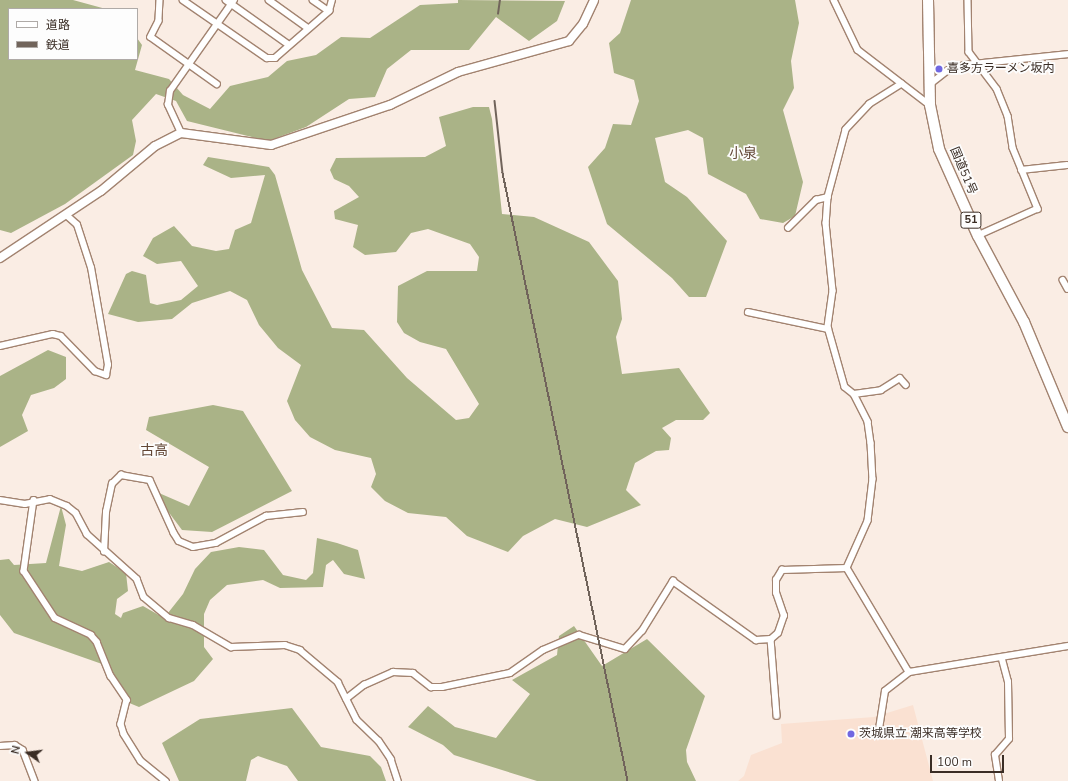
<!DOCTYPE html>
<html>
<head>
<meta charset="utf-8">
<style>
  body { margin:0 }
  #map { position:relative; width:1068px; height:781px; overflow:hidden; background:#faede4; font-family:"Nunito Sans","Noto Sans JP",sans-serif }
  div>[style] { position:absolute }
  [style*='--x'] { left:calc(var(--x)*1px); top:calc(var(--y)*1px); width:calc(var(--w)*1px); rotate:calc(var(--a)*1deg) }
  .built>* { inset:0; background:#fae1d2 }
  .forest>* { inset:0; background:#aab387 }
  .roads { filter:drop-shadow(1px 0 #a28370) drop-shadow(-1px 0 #a28370) drop-shadow(0 1px #a28370) drop-shadow(0 -1px #a28370) }
  .street>* { height:5.5px; margin:-2.75px; padding:0 2.75px; transform-origin:2.75px; border-radius:2.75px; background:#fff }
  .secondary>* { height:8px; margin:-4px; padding:0 4px; transform-origin:4px; border-radius:4px; background:#fff }
  .highway>* { height:10px; margin:-5px; padding:0 5px; transform-origin:5px; border-radius:5px; background:#fff }
  .rail>* { height:1.5px; margin:-0.75px; padding:0 0.75px; transform-origin:0.75px; border-radius:0.75px; background:#71645b }
  .dots>* { width:11px; height:11px; translate:-50% -50%; box-sizing:border-box; border:2px solid #fdfdfd; border-radius:50% }
  span { translate:-50% -50%; white-space:nowrap; text-align:center; line-height:1.15; -webkit-text-stroke:3.5px #fdfdfd; paint-order:stroke }
  .shield-label span { padding:1px 3px; background:#fdfdfd; border:1px solid; border-radius:3px; -webkit-text-stroke-width:0 }
  .shield-label { font-size:11px; color:#3a2d25; font-weight:700 }
  .poi-label { font-size:12px; color:#3a2d25 }
  .left { translate:0 -50%; text-align:left }
  .street-label { font-size:12px; color:#3a2d25 }
  .quarter-label { font-size:14px; color:#634736 }
  .legend { position:absolute; left:8px; top:8px; width:130px; height:52px; box-sizing:border-box; background:#fdfdfd; border:1px solid #afaaa7; margin:0; padding:5px 7px; list-style:none; font-size:12px; color:#3a2d25 }
  .legend li { display:flex; align-items:center; gap:8px; height:20px }
  .legend b { width:20px; border:1px solid #afaaa7 }
  .north { position:absolute; left:8px; top:733px; width:40px; height:40px; -webkit-text-stroke:3px #fdfdfd; paint-order:stroke; rotate:284deg; font-size:11px; font-weight:700; line-height:16px; text-align:center; color:#3a2d25 }
  .north::after { content:''; display:block; margin:auto; width:14px; height:18px; background:#3a2d25; clip-path:polygon(50% 0,100% 100%,50% 72%,0 100%) }
  .scale { position:absolute; left:930px; top:755px; width:74px; height:18px; box-sizing:border-box; border:2px solid #3a2d25; border-top:0; padding-left:5px; font-size:12px; line-height:14px; white-space:nowrap; color:#3a2d25; -webkit-text-stroke:3px #fdfdfd; paint-order:stroke }
</style>
</head>
<body>
<div id="map">
  <div class="built">
    <i style="clip-path:polygon(913px 705px,933px 781px,738px 781px,744px 776px,751px 755px,782px 743px,781px 724px,874px 717px)"></i>
  </div>
  <div class="forest">
    <i style="clip-path:polygon(0 0,73px 0,106px 9px,9px 9px,9px 59px,137px 59px,137px 38px,142px 45px,135px 70px,169px 79px,183px 95px,210px 109px,230px 86px,268px 77px,287px 61px,316px 55px,341px 37px,370px 38px,420px 5px,458px 3px,458px 0,565px 1px,557px 21px,529px 41px,496px 17px,469px 50px,411px 50px,387px 69px,375px 97px,349px 99px,306px 127px,268px 141px,187px 121px,176px 101px,156px 94px,132px 120px,136px 141px,133px 155px,65px 204px,11px 233px,0 230px)"></i>
    <i style="clip-path:polygon(631px 0,795px 0,799px 23px,791px 61px,794px 88px,783px 110px,803px 182px,795px 216px,783px 223px,760px 219px,746px 194px,708px 174px,703px 138px,688px 130px,655px 138px,665px 182px,687px 197px,727px 241px,706px 297px,689px 297px,672px 278px,607px 224px,588px 167px,605px 148px,613px 124px,631px 125px,639px 101px,634px 80px,614px 73px,609px 43px,620px 33px)"></i>
    <i style="clip-path:polygon(473px 107px,489px 107px,492px 119px,502px 214px,534px 217px,589px 242px,618px 281px,622px 319px,616px 337px,622px 374px,679px 368px,710px 413px,703px 420px,676px 420px,662px 428px,671px 438px,669px 450px,656px 451px,635px 463px,626px 490px,641px 505px,587px 527px,555px 519px,523px 536px,508px 552px,467px 536px,446px 517px,408px 513px,385px 501px,371px 487px,376px 474px,371px 458px,335px 450px,310px 437px,295px 420px,287px 401px,301px 365px,278px 348px,259px 325px,247px 300px,230px 291px,192px 303px,172px 319px,138px 322px,108px 314px,126px 274px,132px 271px,146px 275px,150px 303px,157px 305px,181px 300px,198px 286px,181px 261px,157px 264px,143px 256px,153px 238px,174px 226px,192px 246px,216px 251px,229px 249px,235px 230px,251px 223px,265px 175px,231px 178px,203px 165px,208px 157px,269px 167px,275px 175px,302px 270px,332px 328px,364px 330px,407px 378px,456px 420px,469px 418px,479px 404px,446px 349px,420px 342px,404px 333px,397px 322px,398px 286px,427px 271px,477px 271px,479px 257px,470px 244px,428px 229px,411px 233px,396px 252px,365px 255px,353px 247px,358px 225px,335px 219px,334px 211px,359px 197px,349px 186px,334px 179px,330px 170px,336px 158px,425px 157px,446px 146px,439px 117px)"></i>
    <i style="clip-path:polygon(48px 350px,66px 357px,66px 379px,54px 388px,31px 395px,22px 415px,28px 431px,0 447px,0 376px)"></i>
    <i style="clip-path:polygon(213px 405px,243px 411px,292px 491px,212px 532px,182px 530px,152px 490px,189px 506px,209px 467px,146px 430px,149px 417px)"></i>
    <i style="clip-path:polygon(61px 506px,66px 525px,59px 566px,82px 571px,109px 562px,126px 573px,128px 591px,117px 599px,115px 614px,121px 618px,123px 613px,143px 606px,164px 618px,183px 594px,195px 569px,211px 552px,239px 547px,264px 550px,283px 575px,306px 580px,313px 573px,317px 538px,337px 543px,358px 550px,365px 579px,344px 574px,333px 560px,326px 565px,323px 587px,280px 588px,263px 580px,227px 585px,210px 600px,204px 614px,204px 647px,213px 659px,194px 681px,139px 707px,122px 700px,102px 664px,14px 633px,0 615px,0 560px,9px 559px,14px 565px,46px 563px)"></i>
    <i style="clip-path:polygon(574px 626px,602px 666px,647px 639px,705px 696px,686px 750px,687px 762px,696px 781px,537px 781px,454px 755px,443px 745px,408px 727px,428px 706px,455px 727px,496px 738px,530px 694px,512px 680px,557px 655px,559px 636px)"></i>
    <i style="clip-path:polygon(292px 708px,321px 747px,370px 756px,381px 767px,386px 781px,298px 781px,287px 766px,258px 756px,251px 760px,246px 781px,179px 781px,162px 743px,200px 719px)"></i>
  </div>
  <div class="roads">
    <div class="street">
      <i style="--x:160;--y:0;--w:21;--a:93"></i>
      <i style="--x:159;--y:21;--w:18;--a:117"></i>
      <i style="--x:151;--y:37;--w:81;--a:35.5"></i>
      <i style="--x:183;--y:0;--w:102;--a:34.6"></i>
      <i style="--x:267;--y:58;--w:8;--a:0"></i>
      <i style="--x:275;--y:58;--w:72;--a:-41"></i>
      <i style="--x:329;--y:11;--w:11;--a:-75"></i>
      <i style="--x:226;--y:0;--w:76;--a:35.4"></i>
      <i style="--x:269;--y:0;--w:48;--a:35.7"></i>
      <i style="--x:313;--y:0;--w:19;--a:35"></i>
      <i style="--x:834;--y:0;--w:55;--a:64.4"></i>
      <i style="--x:858;--y:50;--w:91;--a:37.4"></i>
      <i style="--x:968;--y:0;--w:52;--a:88.9"></i>
      <i style="--x:969;--y:52;--w:46;--a:52.9"></i>
      <i style="--x:997;--y:89;--w:29;--a:68"></i>
      <i style="--x:1008;--y:116;--w:32;--a:81"></i>
      <i style="--x:1013;--y:148;--w:66;--a:67.7"></i>
      <i style="--x:1038;--y:209;--w:66;--a:155.8"></i>
      <i style="--x:902;--y:84;--w:38;--a:148"></i>
      <i style="--x:870;--y:104;--w:35;--a:133"></i>
      <i style="--x:846;--y:130;--w:69;--a:105"></i>
      <i style="--x:828;--y:197;--w:26;--a:94"></i>
      <i style="--x:826;--y:223;--w:68;--a:84.1"></i>
      <i style="--x:833;--y:291;--w:36;--a:98"></i>
      <i style="--x:828;--y:327;--w:62;--a:74.2"></i>
      <i style="--x:845;--y:387;--w:11;--a:38"></i>
      <i style="--x:854;--y:394;--w:31;--a:63"></i>
      <i style="--x:868;--y:422;--w:21;--a:82"></i>
      <i style="--x:871;--y:443;--w:36;--a:87"></i>
      <i style="--x:873;--y:479;--w:42;--a:96.8"></i>
      <i style="--x:868;--y:521;--w:51;--a:114.1"></i>
      <i style="--x:847;--y:568;--w:121;--a:59.2"></i>
      <i style="--x:929;--y:85;--w:23;--a:-38"></i>
      <i style="--x:947;--y:71;--w:18;--a:-19"></i>
      <i style="--x:964;--y:65;--w:105;--a:-6"></i>
      <i style="--x:181;--y:133;--w:31;--a:-115"></i>
      <i style="--x:168;--y:105;--w:14;--a:-82"></i>
      <i style="--x:170;--y:91;--w:111;--a:-54.9"></i>
      <i style="--x:1021;--y:170;--w:46;--a:-6.2"></i>
      <i style="--x:788;--y:228;--w:40;--a:-45"></i>
      <i style="--x:816;--y:200;--w:12;--a:-14"></i>
      <i style="--x:1063;--y:280;--w:10;--a:61"></i>
      <i style="--x:748;--y:312;--w:82;--a:12"></i>
      <i style="--x:0;--y:346;--w:54;--a:-12.8"></i>
      <i style="--x:53;--y:334;--w:8;--a:14"></i>
      <i style="--x:61;--y:336;--w:49;--a:45.8"></i>
      <i style="--x:95;--y:371;--w:12;--a:20"></i>
      <i style="--x:106;--y:375;--w:10;--a:-79"></i>
      <i style="--x:108;--y:365;--w:98;--a:-99.9"></i>
      <i style="--x:91;--y:268;--w:45;--a:-108"></i>
      <i style="--x:77;--y:225;--w:15;--a:-138"></i>
      <i style="--x:854;--y:394;--w:27;--a:-8"></i>
      <i style="--x:881;--y:390;--w:22;--a:-32"></i>
      <i style="--x:900;--y:378;--w:9;--a:49"></i>
      <i style="--x:0;--y:500;--w:25;--a:9"></i>
      <i style="--x:25;--y:504;--w:25;--a:-11"></i>
      <i style="--x:50;--y:499;--w:18;--a:22"></i>
      <i style="--x:67;--y:506;--w:11;--a:38"></i>
      <i style="--x:76;--y:513;--w:24;--a:62"></i>
      <i style="--x:87;--y:534;--w:67;--a:42"></i>
      <i style="--x:137;--y:579;--w:19;--a:69"></i>
      <i style="--x:144;--y:597;--w:33;--a:40"></i>
      <i style="--x:169;--y:618;--w:25;--a:16"></i>
      <i style="--x:193;--y:625;--w:44;--a:30.1"></i>
      <i style="--x:231;--y:647;--w:54;--a:-2.1"></i>
      <i style="--x:285;--y:645;--w:16;--a:18"></i>
      <i style="--x:300;--y:650;--w:50;--a:40.1"></i>
      <i style="--x:338;--y:682;--w:42;--a:63.4"></i>
      <i style="--x:357;--y:720;--w:30;--a:44"></i>
      <i style="--x:379;--y:741;--w:22;--a:56"></i>
      <i style="--x:391;--y:759;--w:23;--a:72"></i>
      <i style="--x:34;--y:500;--w:72;--a:98"></i>
      <i style="--x:24;--y:571;--w:56;--a:56.6"></i>
      <i style="--x:55;--y:618;--w:40;--a:25"></i>
      <i style="--x:91;--y:635;--w:9;--a:49"></i>
      <i style="--x:97;--y:642;--w:37;--a:68"></i>
      <i style="--x:111;--y:676;--w:29;--a:56"></i>
      <i style="--x:127;--y:700;--w:25;--a:104"></i>
      <i style="--x:121;--y:724;--w:10;--a:73"></i>
      <i style="--x:124;--y:734;--w:32;--a:58"></i>
      <i style="--x:141;--y:761;--w:32;--a:39"></i>
      <i style="--x:104;--y:552;--w:40;--a:-87.1"></i>
      <i style="--x:106;--y:512;--w:29;--a:-78"></i>
      <i style="--x:112;--y:484;--w:13;--a:-45"></i>
      <i style="--x:121;--y:475;--w:29;--a:10"></i>
      <i style="--x:150;--y:480;--w:58;--a:65.6"></i>
      <i style="--x:174;--y:533;--w:9;--a:58"></i>
      <i style="--x:179;--y:541;--w:15;--a:23"></i>
      <i style="--x:193;--y:547;--w:23;--a:-10"></i>
      <i style="--x:216;--y:543;--w:57;--a:-28.4"></i>
      <i style="--x:266;--y:516;--w:37;--a:-6"></i>
      <i style="--x:771;--y:639;--w:77;--a:85.5"></i>
      <i style="--x:346;--y:699;--w:23;--a:-38"></i>
      <i style="--x:364;--y:685;--w:32;--a:-24"></i>
      <i style="--x:393;--y:672;--w:20;--a:3"></i>
      <i style="--x:413;--y:673;--w:23;--a:38"></i>
      <i style="--x:431;--y:687;--w:11;--a:0"></i>
      <i style="--x:442;--y:687;--w:69;--a:-11.6"></i>
      <i style="--x:510;--y:673;--w:40;--a:-34.9"></i>
      <i style="--x:543;--y:650;--w:39;--a:-23"></i>
      <i style="--x:579;--y:635;--w:48;--a:16.9"></i>
      <i style="--x:625;--y:649;--w:25;--a:-47"></i>
      <i style="--x:642;--y:631;--w:59;--a:-58.2"></i>
      <i style="--x:673;--y:581;--w:102;--a:35.4"></i>
      <i style="--x:756;--y:640;--w:15;--a:-4"></i>
      <i style="--x:771;--y:639;--w:9;--a:-41"></i>
      <i style="--x:778;--y:633;--w:18;--a:-71"></i>
      <i style="--x:784;--y:616;--w:24;--a:-109"></i>
      <i style="--x:776;--y:593;--w:13;--a:-90"></i>
      <i style="--x:776;--y:580;--w:12;--a:-59"></i>
      <i style="--x:782;--y:570;--w:65;--a:-1.8"></i>
      <i style="--x:879;--y:729;--w:38;--a:-81"></i>
      <i style="--x:885;--y:691;--w:31;--a:-38"></i>
      <i style="--x:909;--y:672;--w:161;--a:-9.3"></i>
      <i style="--x:0;--y:746;--w:15;--a:-4"></i>
      <i style="--x:15;--y:745;--w:9;--a:32"></i>
      <i style="--x:23;--y:750;--w:33;--a:69"></i>
      <i style="--x:999;--y:781;--w:26;--a:-99"></i>
      <i style="--x:995;--y:755;--w:21;--a:-49"></i>
      <i style="--x:1009;--y:739;--w:57;--a:-91"></i>
      <i style="--x:1008;--y:682;--w:24;--a:-105"></i>
    </div>
    <div class="secondary">
      <i style="--x:0;--y:258;--w:121;--a:-33.6"></i>
      <i style="--x:101;--y:191;--w:70;--a:-39.8"></i>
      <i style="--x:155;--y:146;--w:29;--a:-27"></i>
      <i style="--x:181;--y:133;--w:91;--a:7.6"></i>
      <i style="--x:271;--y:145;--w:126;--a:-18.6"></i>
      <i style="--x:390;--y:105;--w:76;--a:-25.9"></i>
      <i style="--x:458;--y:72;--w:115;--a:-15.6"></i>
      <i style="--x:569;--y:41;--w:22;--a:-51"></i>
      <i style="--x:583;--y:24;--w:26;--a:-65"></i>
    </div>
    <div class="highway">
      <i style="--x:928;--y:0;--w:105;--a:88.9"></i>
      <i style="--x:930;--y:105;--w:45;--a:78.4"></i>
      <i style="--x:939;--y:149;--w:95;--a:65.9"></i>
      <i style="--x:978;--y:236;--w:98;--a:61.9"></i>
      <i style="--x:1024;--y:322;--w:114;--a:67.3"></i>
    </div>
  </div>
  <div class="rail">
    <i style="--x:498;--y:14;--w:14;--a:-82"></i>
    <i style="--x:495;--y:101;--w:72;--a:83.7"></i>
    <i style="--x:503;--y:173;--w:621;--a:78.38"></i>
  </div>
  <div class="dots">
    <i style="left:939px;top:69px;background:#7067e1"></i>
    <i style="left:851px;top:734px;background:#7067e1"></i>
  </div>
  <div class="shield-label">
    <span style="left:971px;top:220px">51</span>
  </div>
  <div class="poi-label">
    <span class="left" style="left:947px;top:69px">喜多方ラーメン坂内</span>
    <span class="left" style="left:859px;top:734px">茨城県立 潮来高等学校</span>
  </div>
  <div class="street-label">
    <span style="left:963px;top:171px;rotate:67deg">国道51号</span>
  </div>
  <div class="quarter-label">
    <span style="left:743px;top:154px">小泉</span>
    <span style="left:154px;top:451px">古高</span>
  </div>
  <ul class="legend">
  <li><b style="height:5px;background:#fff"></b>道路</li>
  <li><b style="height:5px;background:#71645b"></b>鉄道</li>
  </ul>
  <div class="north">N</div>
  <div class="scale">100 m</div>
</div>
</body>
</html>
